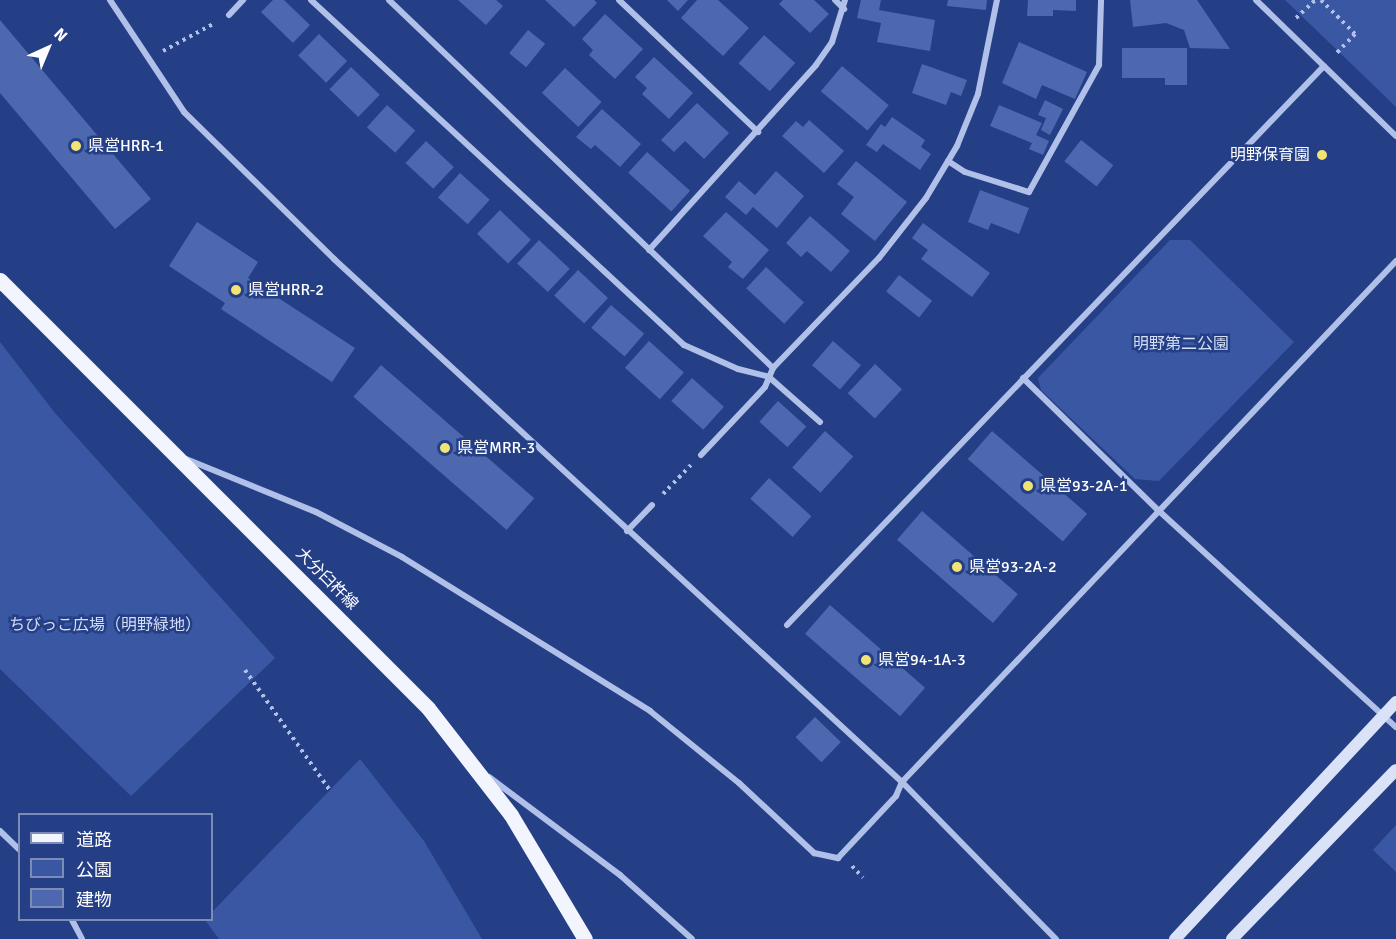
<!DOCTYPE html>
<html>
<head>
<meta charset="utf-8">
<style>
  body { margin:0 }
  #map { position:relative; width:1396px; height:939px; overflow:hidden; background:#253f86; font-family:Signika,"Noto Sans JP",sans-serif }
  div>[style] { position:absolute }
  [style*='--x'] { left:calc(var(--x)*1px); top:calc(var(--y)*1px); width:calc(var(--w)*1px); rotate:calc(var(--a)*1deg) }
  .green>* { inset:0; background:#3957a3 }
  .building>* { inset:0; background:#4d68ae; transform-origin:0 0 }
  .path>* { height:4px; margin-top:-2px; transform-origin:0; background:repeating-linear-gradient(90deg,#b0c0e8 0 3px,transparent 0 7.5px) }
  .street>* { height:6px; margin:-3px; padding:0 3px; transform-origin:3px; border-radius:3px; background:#b0c0e8 }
  .secondary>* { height:12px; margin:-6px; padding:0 6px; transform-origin:6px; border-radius:6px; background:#dae2f7 }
  .primary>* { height:15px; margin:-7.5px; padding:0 7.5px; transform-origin:7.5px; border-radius:7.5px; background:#f3f5fe }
  .dots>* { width:16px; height:16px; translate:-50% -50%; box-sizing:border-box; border:3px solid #253f86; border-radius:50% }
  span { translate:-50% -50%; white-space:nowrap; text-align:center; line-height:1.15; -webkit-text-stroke:5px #253f86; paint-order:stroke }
  .poi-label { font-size:16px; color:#fff }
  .left { translate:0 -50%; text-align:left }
  .right { translate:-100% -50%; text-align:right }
  .park-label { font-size:16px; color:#d4def7 }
  .street-label { font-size:16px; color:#fff }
  .legend { position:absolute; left:18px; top:813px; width:195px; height:108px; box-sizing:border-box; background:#253f86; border:2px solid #7c8cb6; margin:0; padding:8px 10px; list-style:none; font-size:18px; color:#fff }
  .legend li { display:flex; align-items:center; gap:12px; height:30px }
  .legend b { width:30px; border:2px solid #7c8cb6 }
  .north { position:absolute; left:18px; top:18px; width:60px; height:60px; -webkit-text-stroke:4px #253f86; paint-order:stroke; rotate:44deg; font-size:16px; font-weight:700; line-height:24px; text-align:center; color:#fff }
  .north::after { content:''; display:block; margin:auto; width:21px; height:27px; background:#fff; clip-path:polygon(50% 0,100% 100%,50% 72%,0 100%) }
</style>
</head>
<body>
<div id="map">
  <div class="green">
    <i style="clip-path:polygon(1285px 0,1396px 0,1396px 107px,1338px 51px)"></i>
    <i style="clip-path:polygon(1170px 240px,1190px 240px,1294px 342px,1159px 481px,1135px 479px,1041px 390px,1038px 378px)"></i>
    <i style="clip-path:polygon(0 342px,55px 413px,275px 658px,131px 796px,0 669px)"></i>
    <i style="clip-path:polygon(360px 759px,424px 841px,482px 939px,219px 939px,205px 920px,212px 920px,212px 912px)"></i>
    <i style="clip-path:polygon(1396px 825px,1396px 872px,1373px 850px)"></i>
  </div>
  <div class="building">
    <i style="clip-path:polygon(273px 0,284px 0,310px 25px,293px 43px,261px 12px)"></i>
    <i style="clip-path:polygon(458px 0,496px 0,503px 6px,486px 25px)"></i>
    <i style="clip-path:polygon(545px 0,594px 0,597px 3px,574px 27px)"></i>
    <i style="clip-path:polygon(667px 0,688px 0,678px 11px)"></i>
    <i style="clip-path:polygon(697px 0,718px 0,749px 28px,723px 56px,681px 18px)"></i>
    <i style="clip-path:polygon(783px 0,814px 0,829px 14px,810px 33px,779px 4px)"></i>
    <i style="clip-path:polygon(861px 0,881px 0,879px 10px,935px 20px,930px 51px,877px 42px,881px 23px,857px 18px)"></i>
    <i style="clip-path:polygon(948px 0,987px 0,986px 10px,947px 6px)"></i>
    <i style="clip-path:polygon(1028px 0,1076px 0,1076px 11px,1053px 10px,1053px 16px,1027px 16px)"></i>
    <i style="clip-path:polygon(1130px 0,1197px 0,1230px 49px,1190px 48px,1184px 30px,1166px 23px,1133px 27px)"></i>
    <i style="clip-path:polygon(605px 14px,643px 49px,615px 79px,589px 55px,593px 50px,582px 39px)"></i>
    <i style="clip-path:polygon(0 20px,151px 199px,115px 229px,0 93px)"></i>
    <i style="left:528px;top:30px;width:22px;height:30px;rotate:39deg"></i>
    <i style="left:319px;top:34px;width:39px;height:30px;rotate:44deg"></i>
    <i style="left:764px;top:35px;width:42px;height:38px;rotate:42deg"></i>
    <i style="clip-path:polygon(1019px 42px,1087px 72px,1075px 99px,1042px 85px,1036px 99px,1002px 83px)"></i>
    <i style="clip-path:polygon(1122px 48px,1187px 48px,1187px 85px,1165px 85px,1165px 78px,1122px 78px)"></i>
    <i style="clip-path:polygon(654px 57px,693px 93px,669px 119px,642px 94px,647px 88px,635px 77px)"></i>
    <i style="clip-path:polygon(922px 64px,967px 80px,961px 96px,951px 92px,946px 105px,912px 93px)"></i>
    <i style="left:842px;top:66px;width:61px;height:33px;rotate:40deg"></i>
    <i style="left:351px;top:67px;width:40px;height:31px;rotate:44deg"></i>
    <i style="left:565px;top:68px;width:50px;height:34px;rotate:43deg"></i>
    <i style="clip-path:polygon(1045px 100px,1063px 109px,1050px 135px,1041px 130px,1046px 118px,1038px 115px)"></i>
    <i style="clip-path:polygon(697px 103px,729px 133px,704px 159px,685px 141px,674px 152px,661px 140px)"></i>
    <i style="left:387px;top:105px;width:38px;height:30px;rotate:42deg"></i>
    <i style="clip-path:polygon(999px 105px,1042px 123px,1036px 135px,1049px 141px,1043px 155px,1029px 149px,1032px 143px,990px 126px)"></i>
    <i style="clip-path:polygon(602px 109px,641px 144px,620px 167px,595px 145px,591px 149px,576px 137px)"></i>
    <i style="clip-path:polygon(892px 117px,925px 140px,921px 147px,931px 154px,920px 170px,883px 144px,877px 152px,866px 145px,881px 124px,885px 127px)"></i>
    <i style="clip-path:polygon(809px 120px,844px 151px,824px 173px,782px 136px,796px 121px,803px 127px)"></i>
    <i style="left:1081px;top:140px;width:41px;height:27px;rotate:38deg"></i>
    <i style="left:426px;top:141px;width:38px;height:30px;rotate:43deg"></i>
    <i style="left:647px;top:152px;width:58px;height:28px;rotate:42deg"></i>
    <i style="clip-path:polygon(856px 161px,907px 202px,875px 241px,841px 214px,854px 197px,837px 184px)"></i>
    <i style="clip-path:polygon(776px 171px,804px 196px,777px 228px,753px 207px,746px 215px,725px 197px,739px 181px,755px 195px)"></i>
    <i style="left:460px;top:173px;width:40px;height:33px;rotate:42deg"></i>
    <i style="clip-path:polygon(980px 190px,1029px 208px,1019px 234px,991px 223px,988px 230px,968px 222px)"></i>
    <i style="left:500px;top:210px;width:43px;height:33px;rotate:44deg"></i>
    <i style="clip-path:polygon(726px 212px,769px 250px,743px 279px,728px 267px,732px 262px,703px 236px)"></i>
    <i style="clip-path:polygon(810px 216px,850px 251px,831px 272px,807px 251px,801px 257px,786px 243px)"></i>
    <i style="clip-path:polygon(197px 222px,258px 262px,248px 278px,355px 348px,332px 382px,221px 309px,225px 303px,169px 266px)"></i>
    <i style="clip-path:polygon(923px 223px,990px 273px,972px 297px,921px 259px,928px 250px,912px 238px)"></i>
    <i style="left:539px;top:240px;width:42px;height:32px;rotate:43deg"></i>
    <i style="left:766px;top:267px;width:52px;height:29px;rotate:43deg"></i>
    <i style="left:578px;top:270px;width:41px;height:35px;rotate:43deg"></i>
    <i style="left:899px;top:275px;width:42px;height:21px;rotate:38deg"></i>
    <i style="left:611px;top:305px;width:44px;height:30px;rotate:41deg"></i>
    <i style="left:649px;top:341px;width:47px;height:36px;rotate:42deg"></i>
    <i style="left:833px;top:341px;width:37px;height:32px;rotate:41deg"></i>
    <i style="left:875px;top:364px;width:37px;height:40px;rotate:43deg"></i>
    <i style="left:381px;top:365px;width:203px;height:42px;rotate:41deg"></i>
    <i style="left:692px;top:378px;width:43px;height:31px;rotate:42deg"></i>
    <i style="left:778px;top:401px;width:38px;height:28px;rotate:42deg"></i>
    <i style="left:825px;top:431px;width:38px;height:49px;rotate:42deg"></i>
    <i style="left:992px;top:431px;width:126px;height:37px;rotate:41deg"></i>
    <i style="left:769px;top:478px;width:57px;height:28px;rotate:42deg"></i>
    <i style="left:922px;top:511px;width:127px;height:38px;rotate:41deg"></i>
    <i style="left:830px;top:605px;width:126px;height:38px;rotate:41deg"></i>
    <i style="left:815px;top:717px;width:36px;height:28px;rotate:44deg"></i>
  </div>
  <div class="path">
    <i style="--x:1321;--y:0;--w:48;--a:45"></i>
    <i style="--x:1355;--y:34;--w:29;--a:134"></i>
    <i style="--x:1296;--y:18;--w:26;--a:-43"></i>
    <i style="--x:163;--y:51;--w:59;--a:-28.3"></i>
    <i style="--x:663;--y:494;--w:40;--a:-46"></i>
    <i style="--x:245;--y:670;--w:149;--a:54.8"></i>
    <i style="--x:852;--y:866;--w:16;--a:47"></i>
  </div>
  <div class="street">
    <i style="--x:110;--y:0;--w:134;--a:56.5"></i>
    <i style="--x:184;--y:112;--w:210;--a:44.4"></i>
    <i style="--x:334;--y:259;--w:772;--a:42.64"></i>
    <i style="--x:902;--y:782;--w:220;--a:45.6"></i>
    <i style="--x:311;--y:0;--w:508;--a:42.77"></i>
    <i style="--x:684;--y:345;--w:59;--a:24"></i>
    <i style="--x:738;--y:369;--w:32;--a:14"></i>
    <i style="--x:769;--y:377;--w:68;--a:41.4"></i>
    <i style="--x:389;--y:0;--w:532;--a:43.78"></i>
    <i style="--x:619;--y:0;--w:192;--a:43.5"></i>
    <i style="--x:835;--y:0;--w:13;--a:45"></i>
    <i style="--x:1256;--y:0;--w:195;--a:44.2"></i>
    <i style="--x:229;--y:15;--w:21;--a:-47"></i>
    <i style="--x:948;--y:161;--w:20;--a:33"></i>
    <i style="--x:965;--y:172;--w:67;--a:17.4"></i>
    <i style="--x:1029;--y:192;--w:145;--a:-61.1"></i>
    <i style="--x:1099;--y:65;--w:65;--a:-88.2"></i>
    <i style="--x:649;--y:250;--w:249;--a:-47.9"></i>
    <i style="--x:816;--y:65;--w:28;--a:-55"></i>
    <i style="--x:832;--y:42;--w:44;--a:-72.8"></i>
    <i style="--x:1023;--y:378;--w:189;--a:44.4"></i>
    <i style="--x:1158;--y:510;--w:322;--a:42.4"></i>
    <i style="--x:701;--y:455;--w:93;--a:-46.7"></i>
    <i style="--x:765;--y:387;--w:21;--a:-67"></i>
    <i style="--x:773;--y:368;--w:153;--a:-46.1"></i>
    <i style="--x:879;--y:258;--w:76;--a:-51.9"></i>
    <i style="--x:926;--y:198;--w:61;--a:-59.2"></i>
    <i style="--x:957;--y:146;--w:56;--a:-68"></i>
    <i style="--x:978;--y:94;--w:96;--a:-78.6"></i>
    <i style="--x:186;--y:459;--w:140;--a:22.2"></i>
    <i style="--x:316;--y:512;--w:97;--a:27.6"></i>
    <i style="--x:402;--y:557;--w:292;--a:31.8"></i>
    <i style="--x:650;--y:711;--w:114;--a:39"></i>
    <i style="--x:739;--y:783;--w:103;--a:43"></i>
    <i style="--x:814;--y:853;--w:25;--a:12"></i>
    <i style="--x:838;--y:858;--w:85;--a:-46.9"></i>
    <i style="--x:896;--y:796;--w:15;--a:-67"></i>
    <i style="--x:902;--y:782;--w:718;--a:-46.52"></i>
    <i style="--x:627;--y:531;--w:36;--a:-46"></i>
    <i style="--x:787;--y:625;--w:775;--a:-46.15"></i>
    <i style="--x:489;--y:777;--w:164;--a:36.8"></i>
    <i style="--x:620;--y:875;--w:96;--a:41.6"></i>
    <i style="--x:0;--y:831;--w:28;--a:44"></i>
    <i style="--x:72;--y:920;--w:21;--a:62"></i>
  </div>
  <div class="secondary">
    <i style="--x:1175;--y:939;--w:324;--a:-47"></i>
    <i style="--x:1232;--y:939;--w:235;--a:-45.9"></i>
  </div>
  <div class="primary">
    <i style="--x:0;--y:280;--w:605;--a:45"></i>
    <i style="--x:428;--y:708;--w:135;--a:52.2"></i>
    <i style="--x:511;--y:815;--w:144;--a:59.2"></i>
  </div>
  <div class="dots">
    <i style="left:76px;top:146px;background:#f2e474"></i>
    <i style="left:1322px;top:155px;background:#f2e474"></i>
    <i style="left:236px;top:290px;background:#f2e474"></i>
    <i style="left:445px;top:448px;background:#f2e474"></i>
    <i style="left:1028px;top:486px;background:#f2e474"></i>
    <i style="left:957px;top:567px;background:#f2e474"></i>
    <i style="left:866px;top:660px;background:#f2e474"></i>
  </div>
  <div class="poi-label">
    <span class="left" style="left:88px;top:146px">県営HRR-1</span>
    <span class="right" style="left:1310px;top:155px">明野保育園</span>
    <span class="left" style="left:248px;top:290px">県営HRR-2</span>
    <span class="left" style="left:457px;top:448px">県営MRR-3</span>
    <span class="left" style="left:1040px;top:486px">県営93-2A-1</span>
    <span class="left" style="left:969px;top:567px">県営93-2A-2</span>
    <span class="left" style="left:878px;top:660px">県営94-1A-3</span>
  </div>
  <div class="park-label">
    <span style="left:1181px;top:344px">明野第二公園</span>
    <span style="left:105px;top:625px">ちびっこ広場（明野緑地）</span>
  </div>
  <div class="street-label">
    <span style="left:327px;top:579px;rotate:45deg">大分臼杵線</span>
  </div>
  <ul class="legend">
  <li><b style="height:8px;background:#f3f5fe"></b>道路</li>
  <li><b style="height:16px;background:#3957a3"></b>公園</li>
  <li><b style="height:16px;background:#4d68ae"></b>建物</li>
  </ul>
  <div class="north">N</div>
</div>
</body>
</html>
